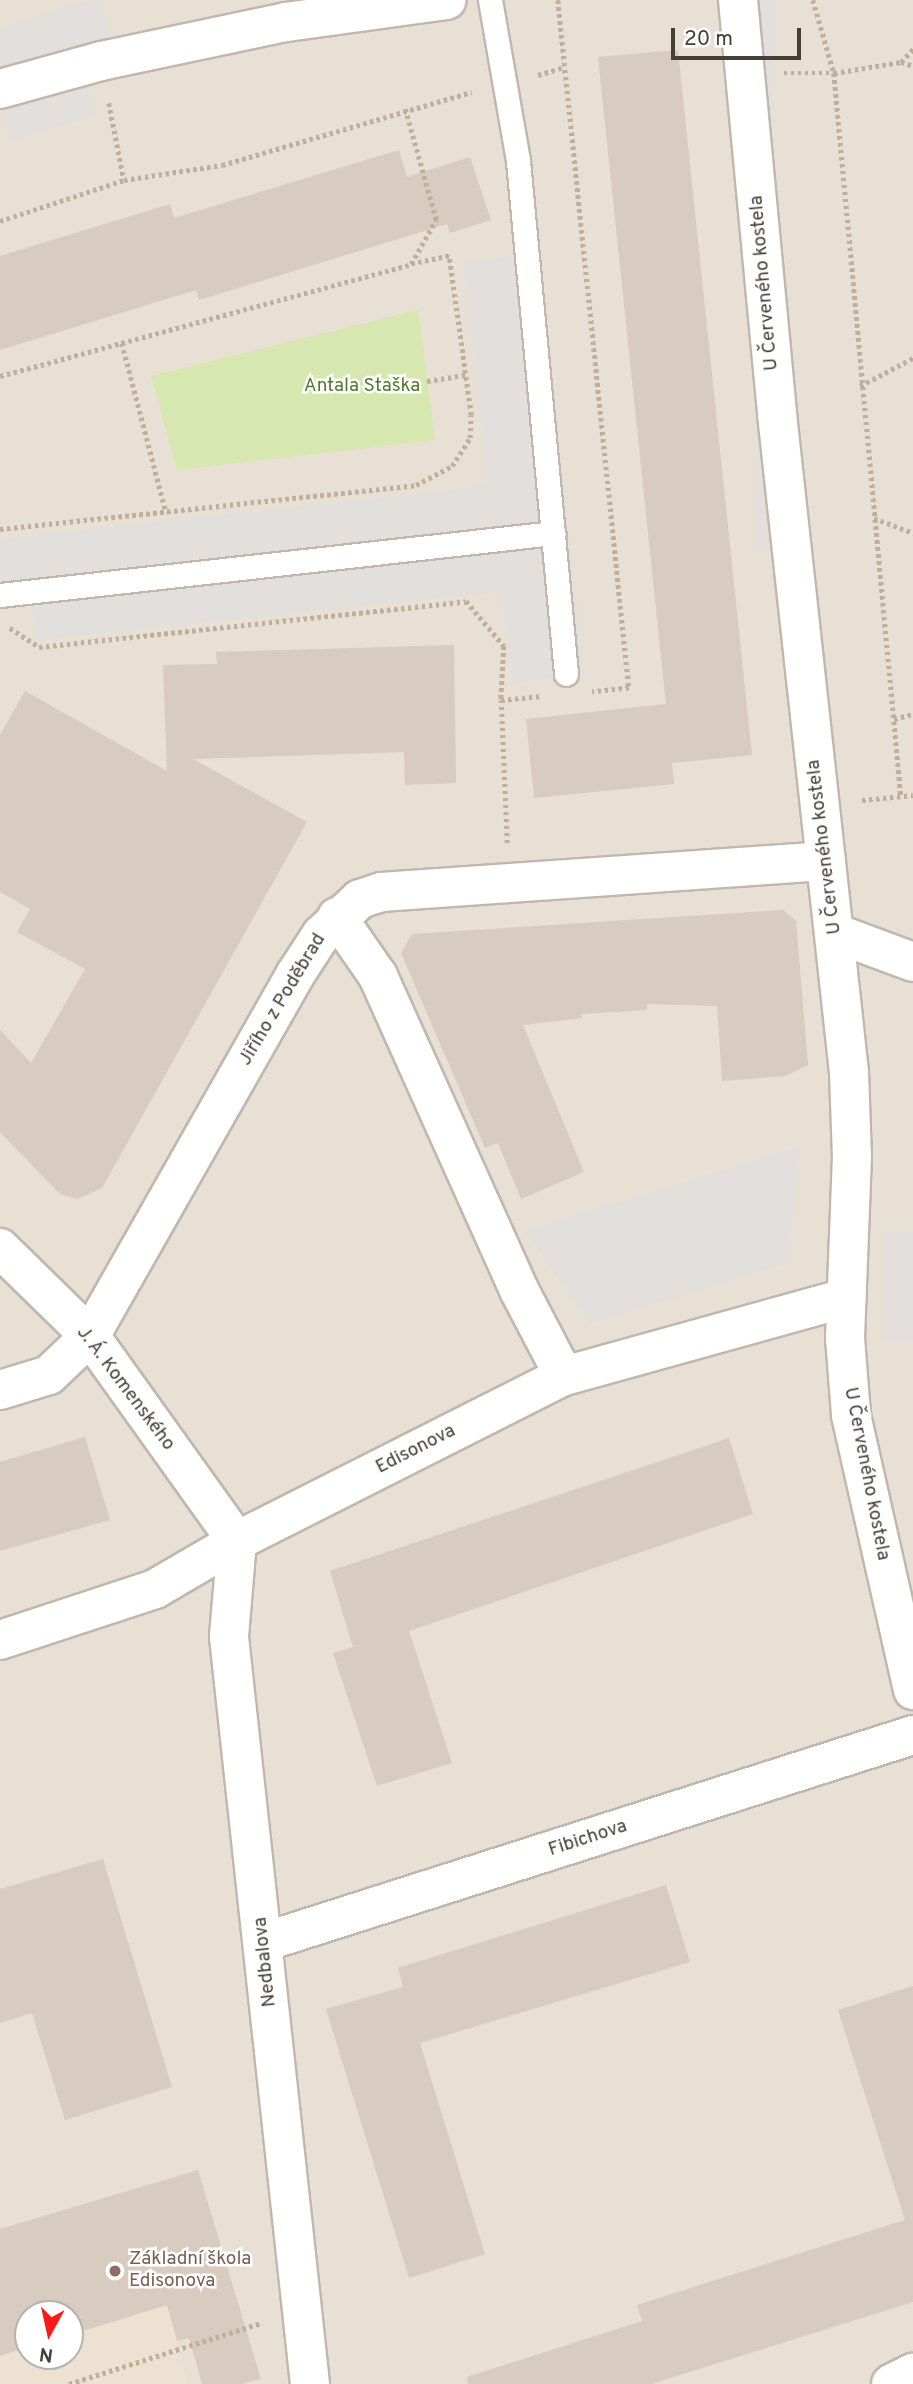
<!DOCTYPE html>
<html>
<head>
<meta charset="utf-8">
<style>
  body { margin:0 }
  #map { position:relative; width:913px; height:2384px; overflow:hidden; background:#f4eee7; font-family:Overpass,sans-serif }
  div>[style] { position:absolute }
  [style*='--x'] { left:calc(var(--x)*1px); top:calc(var(--y)*1px); width:calc(var(--w)*1px); rotate:calc(var(--a)*1deg) }
  .residential>* { inset:0; background:#e8dfd5 }
  .education>* { inset:0; background:#ede1d1 }
  .green>* { inset:0; background:#d6e8b0 }
  .parking>* { inset:0; background:#e2dfdc; transform-origin:0 0 }
  .building>* { inset:0; background:#d8cbbf }
  .path>* { height:4.5px; margin-top:-2.25px; transform-origin:0; background:repeating-linear-gradient(90deg,#c1ae9b 0 3.5px,transparent 0 7px) }
  .roads { filter:drop-shadow(2px 0 #c2b7ac) drop-shadow(-2px 0 #c2b7ac) drop-shadow(0 2px #c2b7ac) drop-shadow(0 -2px #c2b7ac) }
  .service>* { height:23px; margin:-11.5px; padding:0 11.5px; transform-origin:11.5px; border-radius:11.5px; background:#fff }
  .minor>* { height:38px; margin:-19px; padding:0 19px; transform-origin:19px; border-radius:19px; background:#fff }
  .dots>* { width:19px; height:19px; translate:-50% -50%; box-sizing:border-box; border:4px solid #fff; border-radius:50% }
  span { translate:-50% -50%; white-space:nowrap; text-align:center; line-height:1.15; -webkit-text-stroke:5px #fff; paint-order:stroke }
  .street-label { font-size:19px; color:#473e36 }
  .park-label { font-size:19px; color:#527929 }
  .education-label { font-size:19px; color:#785e54 }
  .left { translate:0 -50%; text-align:left }
  .north { position:absolute; left:14px; top:2300px; width:70px; height:70px; box-sizing:border-box; background:#fff; border:2px solid #b5b2af; border-radius:50%; rotate:188deg; font-size:19px; font-weight:700; line-height:28px; text-align:center; color:#473e36 }
  .north::after { content:''; display:block; margin:auto; width:24px; height:32px; background:#fb1a17; clip-path:polygon(50% 0,100% 100%,50% 72%,0 100%) }
  .scale { position:absolute; left:671px; top:28px; width:130px; height:32px; box-sizing:border-box; border:4px solid #473e36; border-top:0; padding-left:9px; font-size:21px; line-height:24px; white-space:nowrap; color:#473e36; -webkit-text-stroke:5px #fff; paint-order:stroke }
</style>
</head>
<body>
<div id="map">
  <div class="residential">
    <i style="clip-path:polygon(evenodd,0 0,913px 0,913px 2384px,0 2384px,0 0,28px 2314px,70px 2314px,70px 2356px,28px 2356px,28px 2314px)"></i>
  </div>
  <div class="education">
    <i style="clip-path:polygon(evenodd,198px 2170px,233px 2285px,207px 2294px,217px 2329px,177px 2342px,188px 2384px,0 2384px,0 2229px,198px 2170px,28px 2314px,70px 2314px,70px 2356px,28px 2356px,28px 2314px)"></i>
  </div>
  <div class="green">
    <i style="clip-path:polygon(418px 310px,435px 440px,177px 470px,151px 376px)"></i>
  </div>
  <div class="parking">
    <i style="clip-path:polygon(91px 0,100px 0,113px 44px,0 79px,0 28px)"></i>
    <i style="left:756px;top:0;width:17px;height:552px"></i>
    <i style="left:83px;top:78px;width:39px;height:86px;rotate:73deg"></i>
    <i style="clip-path:polygon(538px 254px,584px 674px,512px 682px,502px 591px,36px 640px,32px 605px,0 609px,0 539px,488px 486px,464px 262px)"></i>
    <i style="clip-path:polygon(800px 1147px,787px 1263px,590px 1323px,526px 1231px)"></i>
    <i style="left:913px;top:1231px;width:110px;height:30px;rotate:90deg"></i>
  </div>
  <div class="building">
    <i style="clip-path:polygon(678px 50px,752px 755px,672px 763px,674px 784px,534px 798px,526px 719px,666px 704px,598px 57px)"></i>
    <i style="clip-path:polygon(399px 150px,407px 177px,470px 157px,491px 220px,450px 233px,447px 224px,199px 300px,196px 290px,0 350px,0 256px,170px 204px,174px 218px)"></i>
    <i style="clip-path:polygon(454px 645px,456px 783px,405px 785px,404px 752px,193px 759px,307px 822px,102px 1188px,78px 1199px,60px 1194px,0 1132px,0 1030px,31px 1063px,85px 969px,17px 932px,30px 909px,0 892px,0 735px,25px 691px,167px 771px,163px 665px,217px 664px,216px 652px)"></i>
    <i style="clip-path:polygon(783px 910px,796px 921px,808px 1065px,785px 1076px,722px 1081px,717px 1006px,647px 1004px,647px 1010px,581px 1014px,582px 1018px,523px 1025px,584px 1172px,521px 1199px,498px 1143px,485px 1148px,401px 953px,412px 934px)"></i>
    <i style="clip-path:polygon(85px 1437px,110px 1520px,0 1551px,0 1462px)"></i>
    <i style="clip-path:polygon(729px 1438px,753px 1514px,409px 1631px,452px 1763px,377px 1786px,333px 1653px,353px 1647px,330px 1571px)"></i>
    <i style="clip-path:polygon(103px 1859px,172px 2087px,65px 2120px,32px 2013px,0 2023px,0 1889px)"></i>
    <i style="clip-path:polygon(666px 1885px,690px 1962px,420px 2043px,485px 2254px,409px 2278px,326px 2009px,403px 1987px,398px 1968px)"></i>
    <i style="clip-path:polygon(913px 1986px,913px 2302px,651px 2384px,468px 2384px,467px 2377px,642px 2321px,637px 2305px,905px 2220px,838px 2010px)"></i>
    <i style="clip-path:polygon(198px 2170px,261px 2379px,241px 2384px,202px 2384px,189px 2338px,177px 2341px,167px 2305px,70px 2335px,70px 2314px,28px 2314px,28px 2347px,0 2356px,0 2229px)"></i>
  </div>
  <div class="path">
    <i style="--x:558;--y:0;--w:692;--a:84.11"></i>
    <i style="--x:629;--y:688;--w:37;--a:174"></i>
    <i style="--x:813;--y:0;--w:76;--a:74"></i>
    <i style="--x:834;--y:73;--w:68;--a:-9.3"></i>
    <i style="--x:901;--y:62;--w:18;--a:-47"></i>
    <i style="--x:901;--y:62;--w:13;--a:18"></i>
    <i style="--x:784;--y:73;--w:50;--a:0"></i>
    <i style="--x:834;--y:73;--w:727;--a:84.71"></i>
    <i style="--x:538;--y:75;--w:27;--a:-17"></i>
    <i style="--x:109;--y:103;--w:78;--a:79"></i>
    <i style="--x:0;--y:221;--w:131;--a:-18.3"></i>
    <i style="--x:124;--y:180;--w:99;--a:-8.7"></i>
    <i style="--x:222;--y:165;--w:260;--a:-16.3"></i>
    <i style="--x:122;--y:343;--w:175;--a:75.4"></i>
    <i style="--x:0;--y:376;--w:426;--a:-15.2"></i>
    <i style="--x:411;--y:264;--w:51;--a:-60.4"></i>
    <i style="--x:436;--y:220;--w:115;--a:-105.6"></i>
    <i style="--x:427;--y:381;--w:39;--a:-9"></i>
    <i style="--x:860;--y:386;--w:60;--a:-27.8"></i>
    <i style="--x:874;--y:518;--w:42;--a:21"></i>
    <i style="--x:0;--y:529;--w:418;--a:-6"></i>
    <i style="--x:416;--y:485;--w:41;--a:-27.8"></i>
    <i style="--x:452;--y:466;--w:33;--a:-57"></i>
    <i style="--x:470;--y:438;--w:23;--a:-88"></i>
    <i style="--x:471;--y:415;--w:161;--a:-97.9"></i>
    <i style="--x:449;--y:256;--w:39;--a:168"></i>
    <i style="--x:10;--y:628;--w:35;--a:33"></i>
    <i style="--x:39;--y:647;--w:429;--a:-6.1"></i>
    <i style="--x:466;--y:601;--w:59;--a:49.8"></i>
    <i style="--x:504;--y:646;--w:54;--a:93.2"></i>
    <i style="--x:894;--y:719;--w:20;--a:-15"></i>
    <i style="--x:862;--y:800;--w:51;--a:-5.6"></i>
    <i style="--x:507;--y:843;--w:143;--a:-92.4"></i>
    <i style="--x:501;--y:700;--w:41;--a:-5.6"></i>
    <i style="--x:69;--y:2384;--w:201;--a:-17.6"></i>
  </div>
  <div class="roads">
    <div class="service">
      <i style="--x:490;--y:0;--w:163;--a:80.1"></i>
      <i style="--x:518;--y:161;--w:515;--a:84.65"></i>
      <i style="--x:0;--y:595;--w:557;--a:-6.39"></i>
    </div>
    <div class="minor">
      <i style="--x:738;--y:0;--w:416;--a:84.6"></i>
      <i style="--x:777;--y:414;--w:662;--a:83.76"></i>
      <i style="--x:849;--y:1072;--w:84;--a:88"></i>
      <i style="--x:852;--y:1156;--w:182;--a:92.2"></i>
      <i style="--x:845;--y:1338;--w:77;--a:85.5"></i>
      <i style="--x:851;--y:1415;--w:282;--a:77.3"></i>
      <i style="--x:0;--y:89;--w:105;--a:-15.5"></i>
      <i style="--x:101;--y:61;--w:189;--a:-11.9"></i>
      <i style="--x:286;--y:22;--w:162;--a:-7.8"></i>
      <i style="--x:337;--y:917;--w:72;--a:55.2"></i>
      <i style="--x:378;--y:976;--w:344;--a:65.8"></i>
      <i style="--x:519;--y:1290;--w:97;--a:62.4"></i>
      <i style="--x:835;--y:933;--w:83;--a:20.4"></i>
      <i style="--x:0;--y:1248;--w:126;--a:44.4"></i>
      <i style="--x:90;--y:1336;--w:252;--a:54.4"></i>
      <i style="--x:0;--y:1390;--w:51;--a:-17"></i>
      <i style="--x:49;--y:1375;--w:57;--a:-43.6"></i>
      <i style="--x:90;--y:1336;--w:415;--a:-60.4"></i>
      <i style="--x:295;--y:975;--w:48;--a:-57"></i>
      <i style="--x:321;--y:935;--w:53;--a:-42.7"></i>
      <i style="--x:360;--y:899;--w:23;--a:-18"></i>
      <i style="--x:382;--y:892;--w:445;--a:-4"></i>
      <i style="--x:237;--y:1541;--w:96;--a:94.8"></i>
      <i style="--x:229;--y:1637;--w:751;--a:83.81"></i>
      <i style="--x:0;--y:1640;--w:163;--a:-18.2"></i>
      <i style="--x:155;--y:1589;--w:95;--a:-30.3"></i>
      <i style="--x:237;--y:1541;--w:366;--a:-26.8"></i>
      <i style="--x:564;--y:1376;--w:293;--a:-15.5"></i>
      <i style="--x:264;--y:1942;--w:681;--a:-17.69"></i>
      <i style="--x:891;--y:2384;--w:25;--a:-27"></i>
    </div>
  </div>
  <div class="dots">
    <i style="left:115px;top:2271px;background:#8d6e63"></i>
  </div>
  <div class="street-label">
    <span style="left:765px;top:283px;rotate:-95deg">U Červeného kostela</span>
    <span style="left:825px;top:847px;rotate:-97deg">U Červeného kostela</span>
    <span style="left:283px;top:1000px;rotate:-59deg">Jiřího z Poděbrad</span>
    <span style="left:125px;top:1389px;rotate:53deg">J. Á. Komenského</span>
    <span style="left:416px;top:1450px;rotate:-27deg">Edisonova</span>
    <span style="left:866px;top:1474px;rotate:79deg">U Červeného kostela</span>
    <span style="left:588px;top:1839px;rotate:-18deg">Fibichova</span>
    <span style="left:266px;top:1962px;rotate:-96deg">Nedbalova</span>
  </div>
  <div class="park-label">
    <span style="left:362px;top:387px">Antala Staška</span>
  </div>
  <div class="education-label">
    <span class="left" style="left:129px;top:2271px">Základní škola<br>Edisonova</span>
  </div>
  <div class="north">N</div>
  <div class="scale">20 m</div>
</div>
</body>
</html>
